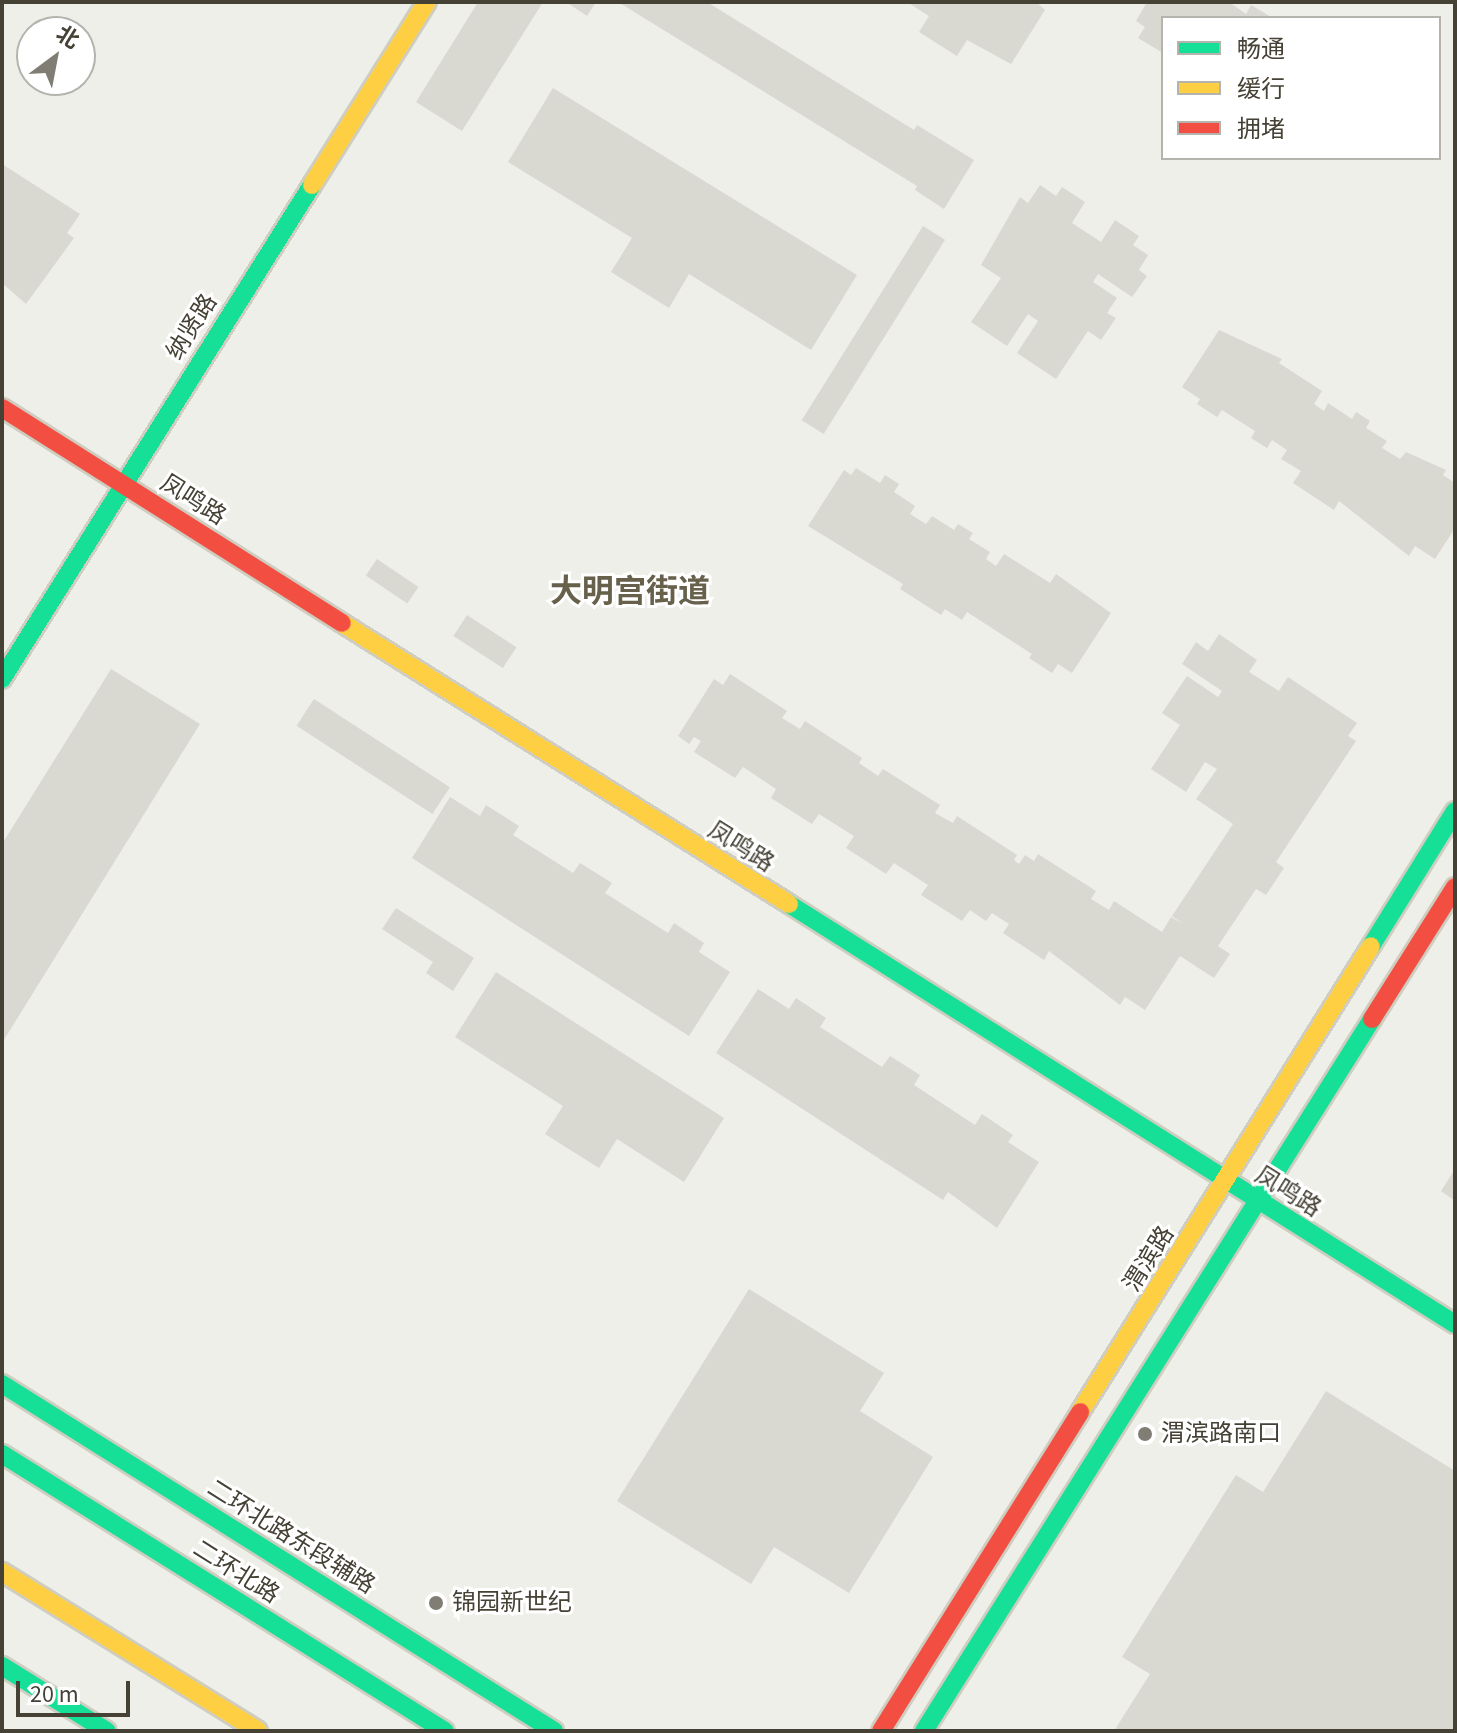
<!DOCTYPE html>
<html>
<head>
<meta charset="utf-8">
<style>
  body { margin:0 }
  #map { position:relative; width:1457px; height:1733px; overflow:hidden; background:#efefe9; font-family:"Source Sans 3","Noto Sans SC",sans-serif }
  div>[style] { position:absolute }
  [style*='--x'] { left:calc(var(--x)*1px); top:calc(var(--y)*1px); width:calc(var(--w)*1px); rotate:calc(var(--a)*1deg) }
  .building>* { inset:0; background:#d9d8d1; transform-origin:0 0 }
  .roads { filter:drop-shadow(2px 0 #cecdc0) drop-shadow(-2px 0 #cecdc0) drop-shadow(0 2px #cecdc0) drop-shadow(0 -2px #cecdc0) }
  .fast>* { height:18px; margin:-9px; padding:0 9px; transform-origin:9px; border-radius:9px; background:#16e098 }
  .slow>* { height:18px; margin:-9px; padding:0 9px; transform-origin:9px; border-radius:9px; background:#ffcf43 }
  .jam>* { height:18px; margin:-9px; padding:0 9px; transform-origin:9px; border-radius:9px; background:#f24e42 }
  .dots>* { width:22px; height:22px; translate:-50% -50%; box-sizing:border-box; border:4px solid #fff; border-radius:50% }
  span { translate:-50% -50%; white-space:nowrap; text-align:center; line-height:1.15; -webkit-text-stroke:6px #fff; paint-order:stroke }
  .street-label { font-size:24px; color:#454135 }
  .poi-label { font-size:24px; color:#454135 }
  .left { translate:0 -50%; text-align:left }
  .district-label { font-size:32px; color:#67614c; font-weight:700 }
  .frame { position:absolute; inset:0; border:4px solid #454135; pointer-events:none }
  .legend { position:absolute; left:1161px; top:16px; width:280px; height:144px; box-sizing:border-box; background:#fff; border:2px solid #b5b3ae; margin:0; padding:10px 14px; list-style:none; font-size:24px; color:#454135 }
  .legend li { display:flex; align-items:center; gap:16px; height:40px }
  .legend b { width:40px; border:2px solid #b5b3ae }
  .north { position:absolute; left:16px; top:16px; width:80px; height:80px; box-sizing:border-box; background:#fff; border:2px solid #b5b3ae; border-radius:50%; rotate:32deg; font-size:22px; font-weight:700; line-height:32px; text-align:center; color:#454135 }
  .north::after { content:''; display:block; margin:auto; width:28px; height:36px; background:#807e74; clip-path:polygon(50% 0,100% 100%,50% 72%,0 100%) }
  .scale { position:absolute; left:16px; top:1681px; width:114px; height:36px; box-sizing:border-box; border:4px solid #454135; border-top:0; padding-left:10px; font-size:24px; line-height:28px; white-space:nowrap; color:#454135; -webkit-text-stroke:6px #fff; paint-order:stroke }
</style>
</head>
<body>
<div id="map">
  <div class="building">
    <i style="clip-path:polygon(478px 2px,543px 2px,462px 131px,416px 102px)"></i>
    <i style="clip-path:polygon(566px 2px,596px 2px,587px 16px)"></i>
    <i style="clip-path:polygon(618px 2px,707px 2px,914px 130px,917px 125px,974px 160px,944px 209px,915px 190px,917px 186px)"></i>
    <i style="clip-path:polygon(907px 2px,1036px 2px,1045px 10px,1011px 64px,967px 40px,957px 56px,919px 32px,929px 16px)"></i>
    <i style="clip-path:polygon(1147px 2px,1229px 2px,1246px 14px,1251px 5px,1273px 18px,1163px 18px,1163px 53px,1138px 38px,1145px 27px,1136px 21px)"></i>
    <i style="clip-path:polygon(553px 88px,857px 275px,811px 350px,689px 274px,669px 308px,611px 272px,632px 238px,508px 162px)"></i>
    <i style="clip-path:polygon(2px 164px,80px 214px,67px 233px,74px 238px,26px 304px,2px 283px)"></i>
    <i style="clip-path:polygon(1040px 185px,1056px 196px,1062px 187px,1085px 202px,1072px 223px,1101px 242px,1115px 220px,1139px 236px,1133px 245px,1148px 255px,1139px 270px,1147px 276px,1132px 297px,1098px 274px,1093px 282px,1117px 298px,1107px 313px,1116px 318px,1101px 340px,1088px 331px,1056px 379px,1017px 353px,1038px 321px,1028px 314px,1007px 346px,971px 322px,1001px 278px,981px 265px,1020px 197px,1028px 203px)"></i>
    <i style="left:923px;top:226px;width:26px;height:229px;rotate:32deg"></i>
    <i style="clip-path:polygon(1219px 330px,1282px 359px,1279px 363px,1322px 391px,1314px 404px,1324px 411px,1328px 403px,1352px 419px,1356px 412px,1370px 421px,1366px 428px,1387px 441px,1382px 448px,1400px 459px,1406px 452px,1446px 470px,1443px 475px,1455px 483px,1455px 528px,1435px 559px,1415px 546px,1409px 556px,1339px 501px,1334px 510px,1293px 483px,1301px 471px,1281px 459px,1287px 450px,1272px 440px,1267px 448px,1251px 438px,1255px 431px,1222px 410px,1217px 417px,1197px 404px,1200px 399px,1182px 387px)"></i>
    <i style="clip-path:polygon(856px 468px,880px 483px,885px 475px,899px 484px,894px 492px,915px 506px,910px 514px,926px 524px,932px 516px,954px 530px,958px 524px,973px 533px,969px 539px,990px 552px,986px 559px,996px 566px,1004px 554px,1050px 583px,1056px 574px,1111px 613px,1072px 673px,1058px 664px,1052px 673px,1029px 658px,1032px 654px,967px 612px,962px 620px,945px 609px,941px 615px,900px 589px,903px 584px,808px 526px,844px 470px,851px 475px)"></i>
    <i style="left:377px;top:559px;width:50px;height:20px;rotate:34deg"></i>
    <i style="left:467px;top:615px;width:59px;height:25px;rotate:33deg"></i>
    <i style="clip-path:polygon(1219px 634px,1257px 660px,1249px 672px,1279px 691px,1288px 677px,1357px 723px,1348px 736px,1356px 741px,1276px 862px,1284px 868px,1266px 895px,1256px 889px,1218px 946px,1230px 954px,1214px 978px,1180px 956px,1145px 1010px,1125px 997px,1120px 1005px,1049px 951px,1044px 960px,1003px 933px,1009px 924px,992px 913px,986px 921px,970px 910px,962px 921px,921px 895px,928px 885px,894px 863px,886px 874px,846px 848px,854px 836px,819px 814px,812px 824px,771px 798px,776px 789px,743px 767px,735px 778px,694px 752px,701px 741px,694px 737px,689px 744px,678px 736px,714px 679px,723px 685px,730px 674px,787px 711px,782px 718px,800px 729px,805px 721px,862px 758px,859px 763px,878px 776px,883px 769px,940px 805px,935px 813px,953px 823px,957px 816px,1017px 855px,1014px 860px,1019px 864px,1025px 855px,1034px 861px,1038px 854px,1096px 891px,1091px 899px,1109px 910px,1114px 901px,1162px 932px,1171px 917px,1183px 924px,1172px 916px,1233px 824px,1196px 799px,1217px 769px,1205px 762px,1186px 792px,1151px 769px,1180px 725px,1162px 713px,1187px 676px,1218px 697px,1222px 691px,1182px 664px,1196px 642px,1208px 651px)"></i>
    <i style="clip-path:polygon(111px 669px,200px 724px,2px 1043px,2px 844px)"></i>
    <i style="left:314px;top:699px;width:162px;height:32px;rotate:33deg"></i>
    <i style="clip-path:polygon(450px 797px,480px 816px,486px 805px,519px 826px,513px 835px,573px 873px,580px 863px,612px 883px,605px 893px,668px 933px,674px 923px,704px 943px,699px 952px,730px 972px,689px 1036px,412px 858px)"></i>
    <i style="clip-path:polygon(396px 908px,474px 958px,453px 991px,426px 973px,433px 962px,382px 929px)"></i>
    <i style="clip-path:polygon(496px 972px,724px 1118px,684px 1182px,617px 1139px,599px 1168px,545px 1134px,563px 1106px,455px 1037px)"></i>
    <i style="clip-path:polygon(758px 989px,789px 1009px,796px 998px,826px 1018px,820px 1027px,882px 1067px,890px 1056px,920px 1075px,914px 1085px,975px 1125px,982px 1114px,1013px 1135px,1008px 1142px,1039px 1162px,997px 1228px,948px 1192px,943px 1200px,716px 1053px)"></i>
    <i style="clip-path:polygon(1455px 1169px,1455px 1201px,1441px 1191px)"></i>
    <i style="clip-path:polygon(749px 1289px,884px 1373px,860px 1411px,933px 1457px,849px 1593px,774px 1547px,751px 1584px,617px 1501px)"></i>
    <i style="clip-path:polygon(1326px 1391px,1455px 1471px,1455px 1731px,1114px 1731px,1150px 1674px,1122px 1657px,1236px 1475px,1263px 1492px)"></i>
  </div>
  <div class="roads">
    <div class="fast">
      <i style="--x:2;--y:679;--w:583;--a:-57.89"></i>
      <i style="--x:789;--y:904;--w:787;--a:32.24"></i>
      <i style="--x:1371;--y:946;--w:159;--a:-58.1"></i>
      <i style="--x:2;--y:1384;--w:652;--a:32.15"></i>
      <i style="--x:2;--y:1454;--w:522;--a:32.02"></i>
      <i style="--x:2;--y:1666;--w:123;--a:31.8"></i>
      <i style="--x:924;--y:1731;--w:841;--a:-57.82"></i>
    </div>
    <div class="slow">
      <i style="--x:312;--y:185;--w:216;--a:-57.9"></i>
      <i style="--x:342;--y:623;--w:528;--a:32.15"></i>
      <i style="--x:1080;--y:1412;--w:549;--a:-58.02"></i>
      <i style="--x:2;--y:1572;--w:301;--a:31.8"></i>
    </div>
    <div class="jam">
      <i style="--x:2;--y:408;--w:402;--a:32.3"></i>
      <i style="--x:1372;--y:1019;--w:156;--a:-57.8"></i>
      <i style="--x:881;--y:1731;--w:376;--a:-58"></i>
    </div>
  </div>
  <div class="dots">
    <i style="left:1145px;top:1434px;background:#807e74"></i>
    <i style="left:436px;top:1603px;background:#807e74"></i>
  </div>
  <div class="street-label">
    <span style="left:192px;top:327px;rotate:-58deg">纳贤路</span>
    <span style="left:193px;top:500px;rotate:32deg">凤鸣路</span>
    <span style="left:741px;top:847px;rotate:32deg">凤鸣路</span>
    <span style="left:1288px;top:1192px;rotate:32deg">凤鸣路</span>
    <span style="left:1149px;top:1259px;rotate:-58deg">渭滨路</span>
    <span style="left:291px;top:1537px;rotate:32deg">二环北路东段辅路</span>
    <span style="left:236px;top:1572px;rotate:32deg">二环北路</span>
  </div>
  <div class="poi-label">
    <span class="left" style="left:1161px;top:1434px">渭滨路南口</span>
    <span class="left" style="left:452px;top:1603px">锦园新世纪</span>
  </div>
  <div class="district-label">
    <span style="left:630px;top:592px">大明宫街道</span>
  </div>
  <div class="frame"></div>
  <ul class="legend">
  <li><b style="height:10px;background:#16e098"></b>畅通</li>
  <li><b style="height:10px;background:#ffcf43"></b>缓行</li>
  <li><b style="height:10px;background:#f24e42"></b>拥堵</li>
  </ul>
  <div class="north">北</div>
  <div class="scale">20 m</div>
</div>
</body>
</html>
